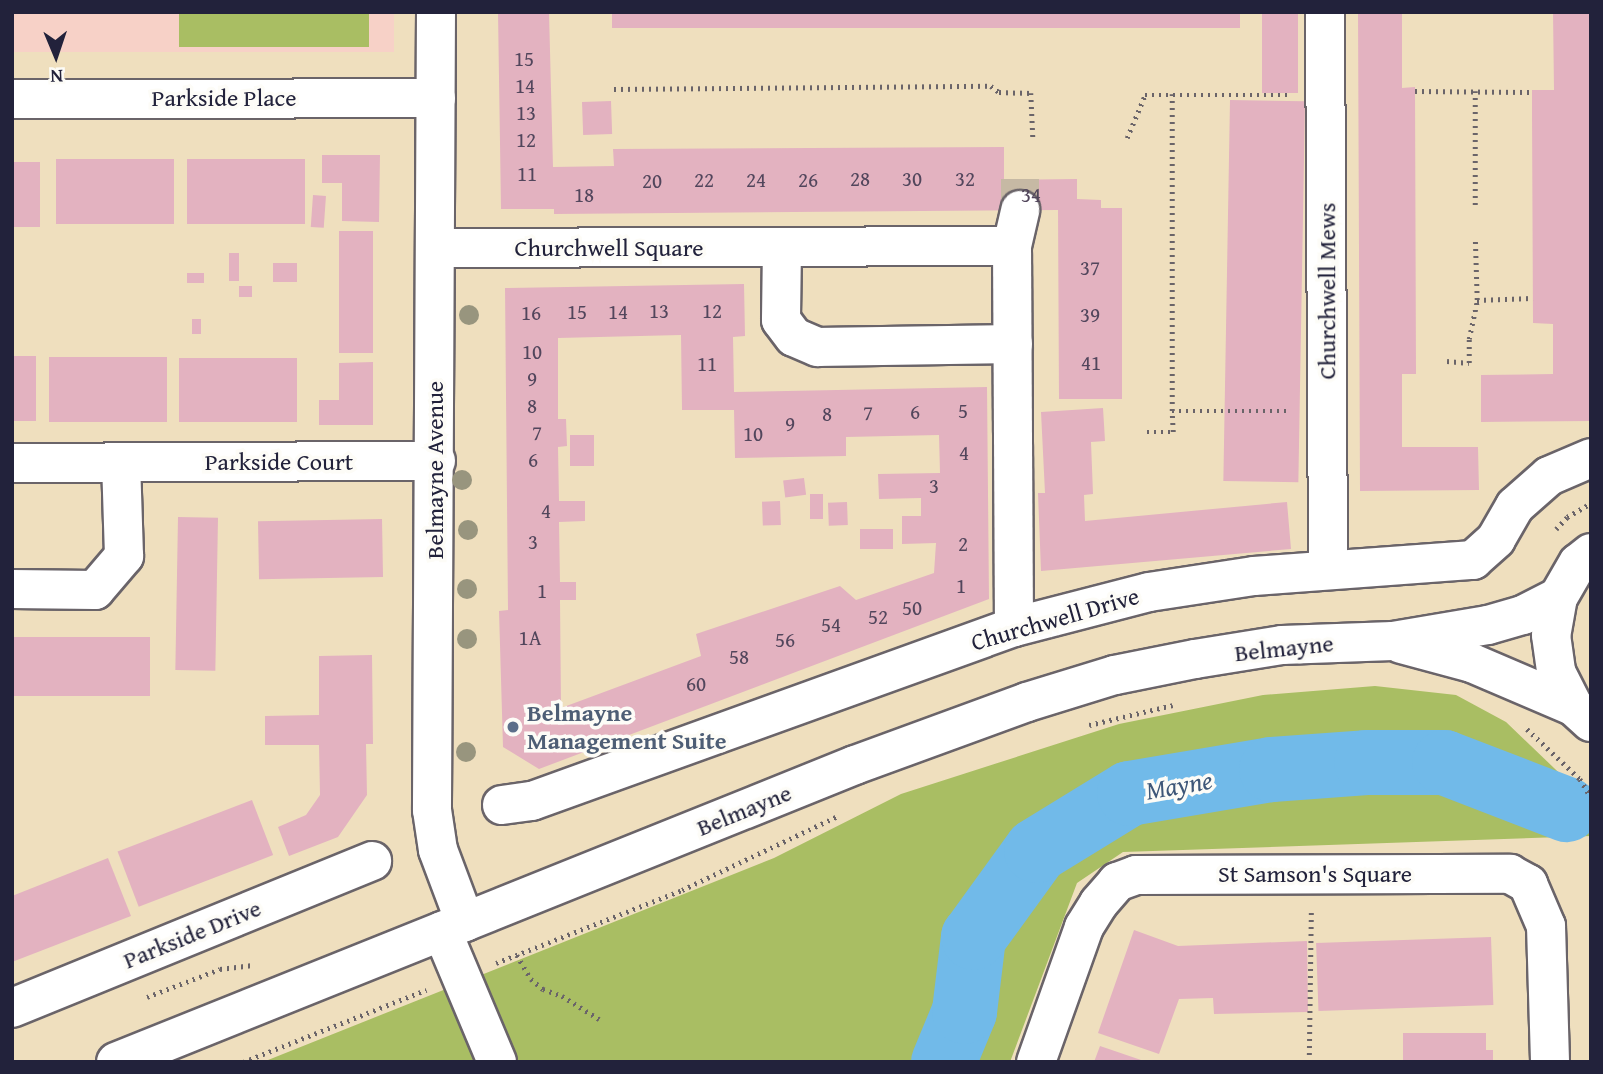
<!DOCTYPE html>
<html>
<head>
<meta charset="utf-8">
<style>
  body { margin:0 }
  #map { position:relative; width:1603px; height:1074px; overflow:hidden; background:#efdfbe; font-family:"Gentium Book Plus",serif }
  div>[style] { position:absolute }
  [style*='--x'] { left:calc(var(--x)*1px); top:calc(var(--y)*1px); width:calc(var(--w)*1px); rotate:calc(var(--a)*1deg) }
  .built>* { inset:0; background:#f7d1c7; transform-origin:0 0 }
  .green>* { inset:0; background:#a9be63; transform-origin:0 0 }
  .river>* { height:65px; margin:-32.5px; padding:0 32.5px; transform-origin:32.5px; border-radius:32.5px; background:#71bae9 }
  .building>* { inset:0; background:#e3b2c0; transform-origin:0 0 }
  .minor-tunnel>* { height:38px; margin-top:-19px; transform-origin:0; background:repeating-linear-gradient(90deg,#c6b9a4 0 38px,transparent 0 57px) }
  .path>* { height:4.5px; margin-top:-2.25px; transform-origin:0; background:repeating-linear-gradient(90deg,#6a6469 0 2px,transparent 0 7px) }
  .roads { filter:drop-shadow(2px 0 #6a6469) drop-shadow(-2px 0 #6a6469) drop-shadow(0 2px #6a6469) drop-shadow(0 -2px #6a6469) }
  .minor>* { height:38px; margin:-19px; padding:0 19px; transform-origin:19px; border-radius:19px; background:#fff }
  .trees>* { width:20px; height:20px; margin:-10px; border-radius:50%; background:#98957e }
  .dots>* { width:19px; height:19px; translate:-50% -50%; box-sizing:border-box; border:4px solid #fdfcf7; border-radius:50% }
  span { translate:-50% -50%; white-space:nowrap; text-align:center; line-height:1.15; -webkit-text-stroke:7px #fdfcf7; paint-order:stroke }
  .number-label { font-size:21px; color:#52465c }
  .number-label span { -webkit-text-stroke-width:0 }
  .street-label { font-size:24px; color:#22223b }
  .service-label { font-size:24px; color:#4e5e75; font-weight:700 }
  .left { translate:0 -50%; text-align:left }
  .water-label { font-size:26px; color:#3e5778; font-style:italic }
  .frame { position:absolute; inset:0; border:14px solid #22223b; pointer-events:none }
  .north { position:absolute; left:21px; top:21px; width:70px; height:70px; -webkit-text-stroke:5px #fdfcf7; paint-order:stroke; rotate:178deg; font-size:19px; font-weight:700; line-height:28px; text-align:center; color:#22223b }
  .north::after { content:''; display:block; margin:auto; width:24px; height:32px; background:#22223b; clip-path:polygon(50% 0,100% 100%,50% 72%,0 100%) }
</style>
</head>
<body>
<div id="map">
  <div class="built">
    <i style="left:12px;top:12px;width:382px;height:40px"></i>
  </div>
  <div class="green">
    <i style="left:179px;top:12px;width:190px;height:35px"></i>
    <i style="clip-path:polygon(1375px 686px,1456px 695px,1506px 722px,1578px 791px,1587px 810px,1591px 836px,1123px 852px,1077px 883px,1010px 1062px,263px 1062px,774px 858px,901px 794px,1119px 724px,1263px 695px)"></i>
  </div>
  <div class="river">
    <i style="--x:943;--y:1062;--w:55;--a:-67.6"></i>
    <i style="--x:964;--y:1011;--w:75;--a:-83.1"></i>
    <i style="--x:973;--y:937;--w:107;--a:-54.1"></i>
    <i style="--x:1036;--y:850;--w:109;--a:-31.5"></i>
    <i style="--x:1129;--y:793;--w:144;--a:-9.6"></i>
    <i style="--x:1271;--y:769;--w:95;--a:-4.2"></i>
    <i style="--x:1366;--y:762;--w:78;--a:0"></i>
    <i style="--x:1444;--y:762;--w:131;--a:21.1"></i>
  </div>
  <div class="building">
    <i style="clip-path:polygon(498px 12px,549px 12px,553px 167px,614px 166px,613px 149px,1004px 147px,1004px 180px,1077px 179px,1077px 199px,1101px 200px,1101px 208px,1122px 208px,1122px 399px,1059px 399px,1058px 210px,554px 214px,554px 209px,501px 209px)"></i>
    <i style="left:612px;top:12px;width:628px;height:16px"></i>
    <i style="left:1262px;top:12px;width:36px;height:81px"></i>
    <i style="clip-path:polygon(1358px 12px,1402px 12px,1402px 88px,1415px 87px,1416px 374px,1402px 374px,1402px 447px,1478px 447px,1479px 490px,1360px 491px)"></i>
    <i style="clip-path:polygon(1553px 12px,1591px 12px,1591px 421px,1481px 422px,1481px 375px,1553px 374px,1553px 324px,1533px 323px,1532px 115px,1532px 90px,1554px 90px)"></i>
    <i style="left:1230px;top:100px;width:75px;height:381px;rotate:1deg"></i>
    <i style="left:611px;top:101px;width:33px;height:29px;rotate:88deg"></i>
    <i style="clip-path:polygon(322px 155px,380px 155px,379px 222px,342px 221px,342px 183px,322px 183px)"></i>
    <i style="left:56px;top:159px;width:118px;height:65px"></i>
    <i style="left:187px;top:159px;width:118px;height:65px"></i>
    <i style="left:12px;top:162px;width:28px;height:65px"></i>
    <i style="left:313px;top:195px;width:13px;height:32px;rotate:4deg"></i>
    <i style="left:339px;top:231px;width:34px;height:122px"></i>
    <i style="left:239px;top:253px;width:28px;height:10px;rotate:90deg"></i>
    <i style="left:273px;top:263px;width:24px;height:19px"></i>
    <i style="left:187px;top:273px;width:17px;height:10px"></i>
    <i style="clip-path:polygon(evenodd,744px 284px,745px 336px,733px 337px,734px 392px,987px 387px,989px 599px,539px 769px,503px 747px,499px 611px,508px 610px,505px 288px,744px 284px,681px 335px,682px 410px,734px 410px,735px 458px,846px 456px,846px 437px,939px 435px,940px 473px,878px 474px,879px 499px,921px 498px,921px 516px,902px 516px,902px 544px,936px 543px,934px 573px,856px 600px,840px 586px,696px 634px,701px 656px,561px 708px,560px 600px,576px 600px,576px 582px,560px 582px,559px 522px,585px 521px,585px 501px,559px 501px,558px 447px,567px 446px,566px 419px,558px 419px,558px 338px,681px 335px)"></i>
    <i style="left:252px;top:286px;width:11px;height:13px;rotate:90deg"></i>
    <i style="left:192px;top:319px;width:9px;height:15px"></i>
    <i style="left:12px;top:356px;width:24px;height:65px"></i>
    <i style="left:49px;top:357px;width:118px;height:65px"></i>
    <i style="left:179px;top:358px;width:118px;height:64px"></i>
    <i style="clip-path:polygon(373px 362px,373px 425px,319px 425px,319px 400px,339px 400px,339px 363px)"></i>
    <i style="clip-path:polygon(1103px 408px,1105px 441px,1091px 442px,1093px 494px,1084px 495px,1085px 521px,1287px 502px,1291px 549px,1041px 571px,1038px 493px,1045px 493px,1041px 412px)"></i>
    <i style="left:570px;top:435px;width:24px;height:31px"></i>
    <i style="left:804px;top:478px;width:17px;height:21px;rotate:83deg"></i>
    <i style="left:823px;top:494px;width:25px;height:13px;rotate:90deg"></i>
    <i style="left:780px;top:501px;width:24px;height:18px;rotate:88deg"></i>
    <i style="left:847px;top:502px;width:23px;height:19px;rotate:88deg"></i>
    <i style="left:178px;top:517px;width:40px;height:153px;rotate:1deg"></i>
    <i style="left:382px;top:519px;width:58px;height:124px;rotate:89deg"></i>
    <i style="left:860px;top:529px;width:33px;height:20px"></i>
    <i style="left:12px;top:637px;width:138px;height:59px"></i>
    <i style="clip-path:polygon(372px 655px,373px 744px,366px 744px,367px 795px,338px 837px,289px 856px,278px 827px,306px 815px,320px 795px,319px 745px,265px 745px,265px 716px,319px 715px,319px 656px)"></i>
    <i style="left:252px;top:800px;width:59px;height:144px;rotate:69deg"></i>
    <i style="clip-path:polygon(108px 858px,131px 916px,12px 962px,12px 896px)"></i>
    <i style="clip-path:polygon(1134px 930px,1178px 946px,1307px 941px,1308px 1012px,1214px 1014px,1213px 998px,1179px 999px,1159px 1054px,1098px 1033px)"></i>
    <i style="left:1491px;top:937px;width:68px;height:175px;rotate:88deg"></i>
    <i style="clip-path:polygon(1403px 1033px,1486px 1033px,1486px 1050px,1493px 1050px,1493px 1062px,1403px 1062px)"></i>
    <i style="clip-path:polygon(1100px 1046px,1144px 1061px,1144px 1062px,1094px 1062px)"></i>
  </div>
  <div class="minor-tunnel">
    <i style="--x:1020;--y:179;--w:31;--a:90"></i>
  </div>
  <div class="path">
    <i style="--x:614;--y:89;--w:377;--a:-0.5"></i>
    <i style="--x:991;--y:86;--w:10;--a:37"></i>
    <i style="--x:999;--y:92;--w:32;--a:2"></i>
    <i style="--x:1031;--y:93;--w:44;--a:87.4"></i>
    <i style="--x:1415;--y:91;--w:118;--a:0.5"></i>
    <i style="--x:1127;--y:138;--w:47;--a:-67.3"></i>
    <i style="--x:1145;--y:95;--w:145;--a:0"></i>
    <i style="--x:1475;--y:205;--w:114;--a:-90"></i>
    <i style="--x:1477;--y:300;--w:56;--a:-2"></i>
    <i style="--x:1447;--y:361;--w:22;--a:5"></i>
    <i style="--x:1469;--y:363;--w:24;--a:-90"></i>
    <i style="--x:1469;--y:339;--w:40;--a:-78"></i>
    <i style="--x:1477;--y:300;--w:63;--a:-91.8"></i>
    <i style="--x:1172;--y:411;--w:317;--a:-90"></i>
    <i style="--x:1147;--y:432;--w:26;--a:0"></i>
    <i style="--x:1173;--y:432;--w:21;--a:-93"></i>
    <i style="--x:1172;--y:411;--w:117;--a:0"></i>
    <i style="--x:1556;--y:529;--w:16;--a:-47"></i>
    <i style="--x:1567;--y:517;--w:28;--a:-30"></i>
    <i style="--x:1089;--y:725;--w:86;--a:-13.4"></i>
    <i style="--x:1527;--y:729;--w:73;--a:43.3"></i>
    <i style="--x:1580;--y:779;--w:21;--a:59"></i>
    <i style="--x:517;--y:955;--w:28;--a:60"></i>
    <i style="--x:531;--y:979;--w:16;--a:40"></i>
    <i style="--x:543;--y:989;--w:20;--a:20"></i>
    <i style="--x:562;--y:996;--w:44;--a:31.9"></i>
    <i style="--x:496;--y:963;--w:200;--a:-21.4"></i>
    <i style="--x:682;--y:890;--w:173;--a:-25.4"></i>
    <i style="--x:147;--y:997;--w:78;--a:-21"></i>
    <i style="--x:220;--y:969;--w:31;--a:-7"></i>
    <i style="--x:243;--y:1062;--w:197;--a:-21.5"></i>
    <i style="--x:1309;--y:1062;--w:150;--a:-89.2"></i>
  </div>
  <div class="roads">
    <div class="minor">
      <i style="--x:436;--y:12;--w:798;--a:90.29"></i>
      <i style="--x:432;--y:810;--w:40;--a:81.5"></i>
      <i style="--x:438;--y:850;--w:77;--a:69.4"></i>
      <i style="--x:1325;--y:12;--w:558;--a:89.69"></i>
      <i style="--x:12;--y:99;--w:424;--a:-0.1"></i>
      <i style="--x:1012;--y:246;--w:37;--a:-77"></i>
      <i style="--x:782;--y:247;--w:73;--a:90.8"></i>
      <i style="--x:781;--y:320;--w:21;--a:53"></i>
      <i style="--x:794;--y:337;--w:26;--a:23"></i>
      <i style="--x:818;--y:347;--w:195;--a:-0.9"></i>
      <i style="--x:437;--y:248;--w:575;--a:-0.2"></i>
      <i style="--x:1012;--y:246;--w:381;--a:89.7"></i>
      <i style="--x:12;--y:463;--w:424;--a:-0.3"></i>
      <i style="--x:1591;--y:553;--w:16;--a:142"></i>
      <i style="--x:1578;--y:563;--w:39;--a:120"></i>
      <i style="--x:1558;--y:597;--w:39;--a:100"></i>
      <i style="--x:1551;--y:635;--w:37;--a:82"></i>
      <i style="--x:1556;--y:672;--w:38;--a:63"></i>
      <i style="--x:1573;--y:706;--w:24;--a:42"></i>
      <i style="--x:12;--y:589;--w:83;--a:0.7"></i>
      <i style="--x:95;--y:590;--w:45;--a:-49.5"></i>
      <i style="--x:124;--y:556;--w:93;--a:-91.8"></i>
      <i style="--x:1401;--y:644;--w:73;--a:15"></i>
      <i style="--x:1472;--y:663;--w:110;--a:23.1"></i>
      <i style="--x:502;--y:805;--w:30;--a:-8"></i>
      <i style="--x:532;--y:801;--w:512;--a:-19.85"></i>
      <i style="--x:1014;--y:627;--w:139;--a:-14.5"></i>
      <i style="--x:1149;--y:592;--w:106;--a:-8.7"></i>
      <i style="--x:1254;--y:576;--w:220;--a:-4.2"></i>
      <i style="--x:1473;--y:560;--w:31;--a:-42"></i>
      <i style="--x:1496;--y:539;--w:38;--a:-60"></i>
      <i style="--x:1515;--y:506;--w:45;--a:-41.4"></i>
      <i style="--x:1549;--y:476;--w:46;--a:-23.2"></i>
      <i style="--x:442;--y:931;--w:142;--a:67.2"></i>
      <i style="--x:12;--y:1008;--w:389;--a:-22.2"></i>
      <i style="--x:116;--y:1062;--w:796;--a:-21.89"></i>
      <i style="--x:855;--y:765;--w:183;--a:-20.1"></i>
      <i style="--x:1027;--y:702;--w:92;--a:-17.1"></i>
      <i style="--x:1115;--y:675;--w:82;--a:-11.3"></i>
      <i style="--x:1195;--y:659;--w:88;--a:-9.1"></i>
      <i style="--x:1282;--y:645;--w:111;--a:-2.1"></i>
      <i style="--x:1393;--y:641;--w:96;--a:-9.6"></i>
      <i style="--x:1488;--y:625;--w:36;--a:-16"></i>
      <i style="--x:1523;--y:615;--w:39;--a:-27"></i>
      <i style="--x:1036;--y:1062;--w:143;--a:-70.4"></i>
      <i style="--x:1084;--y:927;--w:28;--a:-58"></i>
      <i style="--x:1099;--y:903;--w:28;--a:-49"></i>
      <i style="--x:1117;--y:882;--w:20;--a:-20"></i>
      <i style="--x:1136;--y:875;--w:374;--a:-0.2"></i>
      <i style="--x:1510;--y:874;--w:21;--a:29"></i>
      <i style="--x:1528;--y:884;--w:46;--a:66.8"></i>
      <i style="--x:1546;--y:926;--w:136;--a:88.3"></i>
    </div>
  </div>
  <div class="trees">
    <i style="left:469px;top:315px"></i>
    <i style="left:462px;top:480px"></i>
    <i style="left:468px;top:530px"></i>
    <i style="left:467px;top:589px"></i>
    <i style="left:467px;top:639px"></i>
    <i style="left:466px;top:752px"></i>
  </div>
  <div class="dots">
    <i style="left:513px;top:727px;background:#5c6f8a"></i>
  </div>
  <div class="number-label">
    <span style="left:524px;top:59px">15</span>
    <span style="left:525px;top:86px">14</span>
    <span style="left:526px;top:113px">13</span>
    <span style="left:526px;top:140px">12</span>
    <span style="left:527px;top:174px">11</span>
    <span style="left:860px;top:179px">28</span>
    <span style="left:912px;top:179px">30</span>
    <span style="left:965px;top:179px">32</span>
    <span style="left:704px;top:180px">22</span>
    <span style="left:756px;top:180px">24</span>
    <span style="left:808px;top:180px">26</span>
    <span style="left:652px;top:181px">20</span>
    <span style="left:584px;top:195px">18</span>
    <span style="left:1031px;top:195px">34</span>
    <span style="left:1090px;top:268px">37</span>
    <span style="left:659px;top:311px">13</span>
    <span style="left:712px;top:311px">12</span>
    <span style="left:577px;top:312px">15</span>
    <span style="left:618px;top:312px">14</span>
    <span style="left:531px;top:313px">16</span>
    <span style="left:1090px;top:315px">39</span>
    <span style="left:532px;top:352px">10</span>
    <span style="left:1091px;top:363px">41</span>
    <span style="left:707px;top:364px">11</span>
    <span style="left:532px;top:379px">9</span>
    <span style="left:532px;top:406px">8</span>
    <span style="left:963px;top:411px">5</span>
    <span style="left:915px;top:412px">6</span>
    <span style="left:868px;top:413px">7</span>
    <span style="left:827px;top:414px">8</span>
    <span style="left:790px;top:424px">9</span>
    <span style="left:537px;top:433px">7</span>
    <span style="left:753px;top:434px">10</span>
    <span style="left:964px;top:453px">4</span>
    <span style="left:533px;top:460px">6</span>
    <span style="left:934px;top:486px">3</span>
    <span style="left:546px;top:511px">4</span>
    <span style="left:533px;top:542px">3</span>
    <span style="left:963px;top:544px">2</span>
    <span style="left:961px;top:586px">1</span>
    <span style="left:542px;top:591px">1</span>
    <span style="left:912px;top:608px">50</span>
    <span style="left:878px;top:617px">52</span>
    <span style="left:831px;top:625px">54</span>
    <span style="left:530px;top:638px">1A</span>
    <span style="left:785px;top:640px">56</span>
    <span style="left:739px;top:657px">58</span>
    <span style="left:696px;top:684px">60</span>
  </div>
  <div class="street-label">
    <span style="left:224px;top:98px">Parkside Place</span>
    <span style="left:609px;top:248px">Churchwell Square</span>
    <span style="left:1327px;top:291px;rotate:-90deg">Churchwell Mews</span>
    <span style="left:279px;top:462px">Parkside Court</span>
    <span style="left:435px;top:470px;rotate:-90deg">Belmayne Avenue</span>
    <span style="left:1055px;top:619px;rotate:-16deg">Churchwell Drive</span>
    <span style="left:1284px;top:648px;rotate:-6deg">Belmayne</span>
    <span style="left:744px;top:810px;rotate:-22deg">Belmayne</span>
    <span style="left:1315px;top:874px">St Samson's Square</span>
    <span style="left:192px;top:934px;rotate:-22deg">Parkside Drive</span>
  </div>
  <div class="service-label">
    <span class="left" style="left:527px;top:727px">Belmayne<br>Management Suite</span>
  </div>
  <div class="water-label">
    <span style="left:1179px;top:785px;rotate:-10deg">Mayne</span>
  </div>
  <div class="frame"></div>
  <div class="north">N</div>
</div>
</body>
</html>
